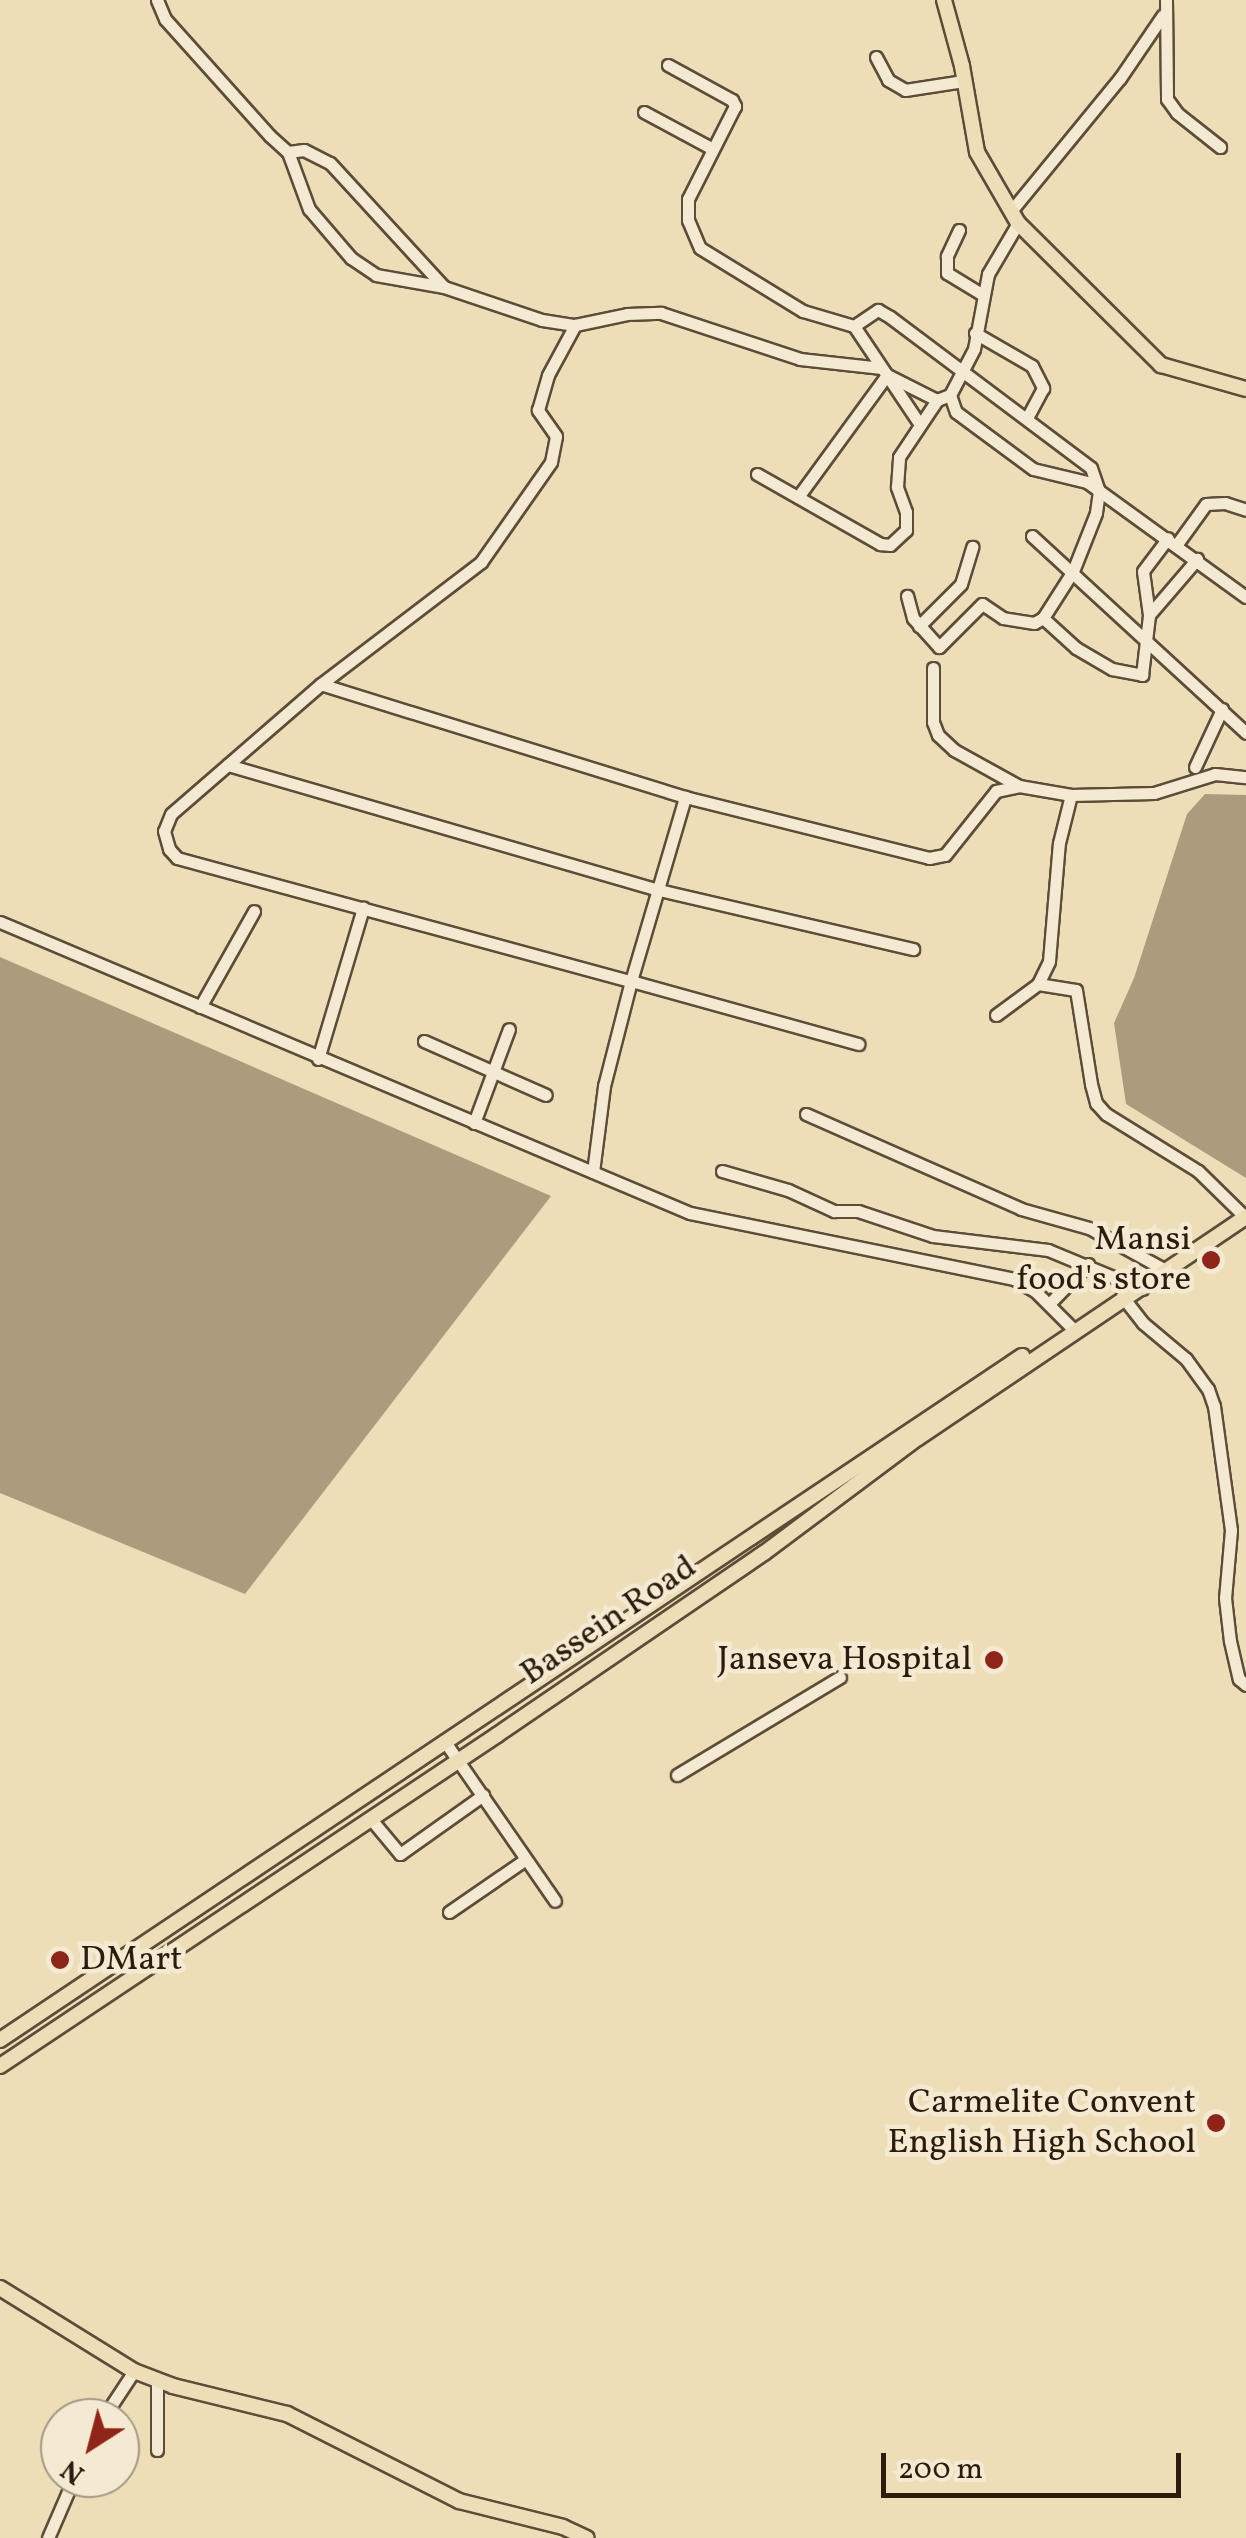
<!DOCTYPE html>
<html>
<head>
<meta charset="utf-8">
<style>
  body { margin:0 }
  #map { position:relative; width:1246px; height:2538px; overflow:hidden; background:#eddeb8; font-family:Vollkorn,serif }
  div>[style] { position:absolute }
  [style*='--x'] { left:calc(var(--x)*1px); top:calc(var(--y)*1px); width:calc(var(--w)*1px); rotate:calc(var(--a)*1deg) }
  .water>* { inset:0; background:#ac9c7e }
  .roads { filter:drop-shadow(2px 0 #5d4c38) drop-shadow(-2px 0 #5d4c38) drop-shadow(0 2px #5d4c38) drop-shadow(0 -2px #5d4c38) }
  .minor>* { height:11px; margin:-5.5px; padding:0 5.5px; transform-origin:5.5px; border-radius:5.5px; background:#f3ead1 }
  .major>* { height:14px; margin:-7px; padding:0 7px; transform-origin:7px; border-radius:7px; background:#eddeb8 }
  .dots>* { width:28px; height:28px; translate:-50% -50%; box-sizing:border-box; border:5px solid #f3ead1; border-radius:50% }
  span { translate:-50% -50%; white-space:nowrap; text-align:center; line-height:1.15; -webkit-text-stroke:9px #f3ead1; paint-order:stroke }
  .poi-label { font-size:35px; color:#2d1c0e }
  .right { translate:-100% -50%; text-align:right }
  .left { translate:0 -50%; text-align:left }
  .street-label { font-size:35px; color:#2d1c0e }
  .north { position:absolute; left:40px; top:2398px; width:100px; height:100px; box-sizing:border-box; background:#f3ead1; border:2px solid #a49883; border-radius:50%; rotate:216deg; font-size:28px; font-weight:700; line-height:40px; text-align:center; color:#2d1c0e }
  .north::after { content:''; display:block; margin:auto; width:35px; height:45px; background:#8f2418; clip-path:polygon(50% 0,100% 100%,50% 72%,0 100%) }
  .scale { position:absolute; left:881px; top:2453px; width:300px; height:45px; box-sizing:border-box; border:5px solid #2d1c0e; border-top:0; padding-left:12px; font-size:30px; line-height:35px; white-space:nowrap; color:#2d1c0e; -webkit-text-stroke:8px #f3ead1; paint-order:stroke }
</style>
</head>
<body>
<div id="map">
  <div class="water">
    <i style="clip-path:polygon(1205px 794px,1246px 795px,1246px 1178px,1126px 1104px,1114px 1023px,1134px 978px,1187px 814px)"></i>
    <i style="clip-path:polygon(0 957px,551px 1196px,245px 1594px,0 1493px)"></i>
  </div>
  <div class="roads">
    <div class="minor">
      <i style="--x:157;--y:0;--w:21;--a:67"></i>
      <i style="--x:165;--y:19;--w:157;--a:48.1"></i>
      <i style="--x:270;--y:136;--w:24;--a:42"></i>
      <i style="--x:288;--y:152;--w:16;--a:-7"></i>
      <i style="--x:304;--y:150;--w:29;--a:27"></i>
      <i style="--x:330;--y:163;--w:168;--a:47.4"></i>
      <i style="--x:1166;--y:0;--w:99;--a:89.4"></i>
      <i style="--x:1167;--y:99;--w:17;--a:54"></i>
      <i style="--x:1177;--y:113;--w:55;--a:38.3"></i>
      <i style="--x:876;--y:57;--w:26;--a:62"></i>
      <i style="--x:888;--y:80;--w:20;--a:30"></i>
      <i style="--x:905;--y:90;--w:59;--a:-8.8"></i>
      <i style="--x:668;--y:65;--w:73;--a:28.7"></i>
      <i style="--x:732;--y:100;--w:7;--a:63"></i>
      <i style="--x:735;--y:106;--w:104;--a:116.8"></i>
      <i style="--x:688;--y:199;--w:21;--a:90"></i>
      <i style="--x:688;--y:220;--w:30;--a:67"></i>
      <i style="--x:700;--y:248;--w:121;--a:31.5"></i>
      <i style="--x:803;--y:311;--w:53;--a:16.4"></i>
      <i style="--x:854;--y:326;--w:29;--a:-34"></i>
      <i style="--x:878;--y:310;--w:14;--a:30"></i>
      <i style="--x:890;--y:317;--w:251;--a:36.9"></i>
      <i style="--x:1091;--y:468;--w:24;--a:71"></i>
      <i style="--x:1099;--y:491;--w:22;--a:98"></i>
      <i style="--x:1096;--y:513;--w:62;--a:111.6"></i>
      <i style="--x:1073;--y:571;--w:56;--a:122.6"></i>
      <i style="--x:1043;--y:618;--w:10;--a:151"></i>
      <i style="--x:1034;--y:623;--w:31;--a:-171"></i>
      <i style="--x:1003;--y:618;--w:25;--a:-146"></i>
      <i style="--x:982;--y:604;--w:61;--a:135"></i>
      <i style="--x:939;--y:647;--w:39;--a:-132"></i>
      <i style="--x:913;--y:618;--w:23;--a:-105"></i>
      <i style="--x:644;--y:112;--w:78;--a:28.2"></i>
      <i style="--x:288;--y:152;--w:61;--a:69.8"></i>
      <i style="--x:309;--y:209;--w:65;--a:49.4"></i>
      <i style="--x:351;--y:258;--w:30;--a:34"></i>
      <i style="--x:376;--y:275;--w:69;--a:10"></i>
      <i style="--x:444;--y:287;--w:103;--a:18.6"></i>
      <i style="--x:542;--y:320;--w:33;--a:9"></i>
      <i style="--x:575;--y:325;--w:53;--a:-11.9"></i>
      <i style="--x:627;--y:314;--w:34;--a:-2"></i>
      <i style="--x:661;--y:313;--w:146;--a:18.3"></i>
      <i style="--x:800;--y:359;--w:82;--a:6.3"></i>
      <i style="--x:1011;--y:211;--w:172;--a:-50.7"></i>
      <i style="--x:1120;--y:78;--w:76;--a:-55.7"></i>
      <i style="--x:1018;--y:223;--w:59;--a:120.5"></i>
      <i style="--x:988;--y:274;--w:76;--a:100.6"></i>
      <i style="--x:974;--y:349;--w:52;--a:117.6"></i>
      <i style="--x:950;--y:395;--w:18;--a:71"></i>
      <i style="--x:956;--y:412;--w:96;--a:36.5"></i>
      <i style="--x:1033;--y:469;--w:56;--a:13.5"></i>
      <i style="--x:1087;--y:482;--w:196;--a:35.9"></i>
      <i style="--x:959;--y:230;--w:29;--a:115"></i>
      <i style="--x:947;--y:256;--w:17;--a:90"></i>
      <i style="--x:947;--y:273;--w:42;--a:31.4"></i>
      <i style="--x:854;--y:326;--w:117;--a:56.2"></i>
      <i style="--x:975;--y:333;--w:66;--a:30.1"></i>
      <i style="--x:1032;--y:366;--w:25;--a:63"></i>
      <i style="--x:1043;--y:388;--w:34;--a:118"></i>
      <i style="--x:757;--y:474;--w:142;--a:29.6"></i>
      <i style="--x:880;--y:544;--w:10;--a:6"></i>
      <i style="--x:890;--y:545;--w:22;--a:-43"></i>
      <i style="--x:906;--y:530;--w:18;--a:-90"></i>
      <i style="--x:906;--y:512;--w:27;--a:-110"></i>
      <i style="--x:897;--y:487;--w:30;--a:-86"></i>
      <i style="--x:899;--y:457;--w:69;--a:-56.3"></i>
      <i style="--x:937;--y:400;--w:14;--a:-21"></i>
      <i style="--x:798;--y:497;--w:151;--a:-53.9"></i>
      <i style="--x:887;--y:375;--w:56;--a:26.6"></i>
      <i style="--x:1032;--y:536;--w:291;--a:42.6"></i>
      <i style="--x:1177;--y:544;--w:49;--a:-54.1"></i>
      <i style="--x:1206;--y:504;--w:19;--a:-3"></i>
      <i style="--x:1225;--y:503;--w:22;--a:18"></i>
      <i style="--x:1149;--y:615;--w:74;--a:-49.4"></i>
      <i style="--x:1043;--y:618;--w:45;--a:42.3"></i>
      <i style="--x:1076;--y:648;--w:42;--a:30.3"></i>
      <i style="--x:1112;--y:669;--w:31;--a:11"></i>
      <i style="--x:1142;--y:675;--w:60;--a:-83.3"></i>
      <i style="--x:1149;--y:615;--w:44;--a:-97.8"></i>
      <i style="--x:1143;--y:571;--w:41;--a:-52.9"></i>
      <i style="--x:919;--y:626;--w:59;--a:-45"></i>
      <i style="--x:961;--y:584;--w:39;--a:-73"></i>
      <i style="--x:933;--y:668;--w:54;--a:90"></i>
      <i style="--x:933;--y:722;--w:14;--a:69"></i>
      <i style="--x:938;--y:735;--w:22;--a:43"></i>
      <i style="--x:954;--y:750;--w:74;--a:29"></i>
      <i style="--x:321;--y:684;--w:201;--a:-37.3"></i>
      <i style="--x:481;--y:562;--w:122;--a:-55"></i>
      <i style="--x:551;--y:462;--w:26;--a:-79"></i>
      <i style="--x:556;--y:436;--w:32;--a:-125"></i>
      <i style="--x:538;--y:410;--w:36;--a:-74"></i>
      <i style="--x:548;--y:375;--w:57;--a:-61.6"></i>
      <i style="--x:228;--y:765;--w:449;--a:16.2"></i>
      <i style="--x:659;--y:890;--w:261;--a:13.1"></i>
      <i style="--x:1195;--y:767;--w:64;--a:-65"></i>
      <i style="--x:685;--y:797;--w:252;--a:14"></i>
      <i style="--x:929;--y:858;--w:16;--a:-11"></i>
      <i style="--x:945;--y:855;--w:82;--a:-51.4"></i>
      <i style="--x:996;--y:791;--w:24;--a:-12"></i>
      <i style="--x:1019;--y:786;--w:53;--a:9.8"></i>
      <i style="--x:1071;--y:795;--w:83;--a:-1.4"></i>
      <i style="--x:1154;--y:793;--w:64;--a:-17.3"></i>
      <i style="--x:1215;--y:774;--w:31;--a:6"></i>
      <i style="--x:0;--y:922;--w:749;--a:22.87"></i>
      <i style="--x:690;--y:1213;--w:331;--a:11.5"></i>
      <i style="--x:1014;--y:1279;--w:24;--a:30"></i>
      <i style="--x:1035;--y:1291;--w:57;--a:45"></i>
      <i style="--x:1038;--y:984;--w:38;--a:9"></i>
      <i style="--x:1076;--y:990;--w:95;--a:80.9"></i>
      <i style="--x:1091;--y:1084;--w:20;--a:75"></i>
      <i style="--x:1096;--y:1103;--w:15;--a:48"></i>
      <i style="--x:1106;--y:1114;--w:108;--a:31.8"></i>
      <i style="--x:1198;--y:1171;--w:67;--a:44.4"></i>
      <i style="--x:200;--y:1007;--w:110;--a:-60.6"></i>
      <i style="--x:996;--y:1015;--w:52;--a:-36.4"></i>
      <i style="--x:1038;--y:984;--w:25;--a:-64"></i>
      <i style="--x:1049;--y:961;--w:118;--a:-85.2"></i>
      <i style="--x:1059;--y:843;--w:49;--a:-76"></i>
      <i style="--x:424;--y:1041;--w:133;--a:23.9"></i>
      <i style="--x:318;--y:1059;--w:158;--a:-73.4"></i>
      <i style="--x:806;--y:1114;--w:235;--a:23.8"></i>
      <i style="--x:1021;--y:1209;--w:71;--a:15.6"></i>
      <i style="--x:1089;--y:1228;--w:91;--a:28.8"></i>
      <i style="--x:474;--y:1123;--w:100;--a:-69.6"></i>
      <i style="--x:722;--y:1171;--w:69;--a:16.1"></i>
      <i style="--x:788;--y:1190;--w:51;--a:24.5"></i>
      <i style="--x:834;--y:1211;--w:24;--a:0"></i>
      <i style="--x:858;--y:1211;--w:79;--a:18.4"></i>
      <i style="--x:933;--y:1236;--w:116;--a:6.9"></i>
      <i style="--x:1048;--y:1250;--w:102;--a:22.5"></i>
      <i style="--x:593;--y:1172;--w:87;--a:-82.7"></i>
      <i style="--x:604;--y:1086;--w:108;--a:-75.6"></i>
      <i style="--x:631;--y:981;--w:192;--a:-73.6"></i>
      <i style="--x:685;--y:797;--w:381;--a:-162.8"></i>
      <i style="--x:321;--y:684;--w:198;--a:139.1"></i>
      <i style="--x:171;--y:814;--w:18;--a:112"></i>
      <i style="--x:164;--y:831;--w:19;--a:74"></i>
      <i style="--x:169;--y:849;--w:12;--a:48"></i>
      <i style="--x:177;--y:858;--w:470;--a:15.2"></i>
      <i style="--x:631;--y:981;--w:236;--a:15.5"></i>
      <i style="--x:1122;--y:1296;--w:34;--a:52"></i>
      <i style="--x:1143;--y:1323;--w:56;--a:39.9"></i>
      <i style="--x:1186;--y:1359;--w:37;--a:54"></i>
      <i style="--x:1208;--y:1389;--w:18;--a:71"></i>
      <i style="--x:1214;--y:1406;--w:125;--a:82.2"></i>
      <i style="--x:1231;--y:1530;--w:68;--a:95"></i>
      <i style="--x:1225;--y:1598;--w:43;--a:83.4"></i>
      <i style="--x:1230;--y:1641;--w:39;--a:77"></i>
      <i style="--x:1239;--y:1679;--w:9;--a:41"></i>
      <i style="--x:1049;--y:1304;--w:56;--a:-45.7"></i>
      <i style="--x:445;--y:1742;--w:193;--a:55.3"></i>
      <i style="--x:677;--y:1775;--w:190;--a:-31"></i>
      <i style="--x:370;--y:1818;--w:47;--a:50.2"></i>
      <i style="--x:400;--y:1854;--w:102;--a:-35.4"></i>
      <i style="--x:449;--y:1912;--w:93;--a:-34.5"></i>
      <i style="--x:157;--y:2380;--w:70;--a:90"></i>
      <i style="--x:103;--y:2418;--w:56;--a:-56.6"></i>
      <i style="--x:48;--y:2538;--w:65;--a:-66.6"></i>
    </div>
    <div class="major">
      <i style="--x:944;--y:0;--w:68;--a:74.7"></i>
      <i style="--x:962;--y:66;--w:87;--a:80.1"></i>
      <i style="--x:977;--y:152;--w:82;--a:60"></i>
      <i style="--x:1018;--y:223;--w:202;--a:44.8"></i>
      <i style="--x:1161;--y:365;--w:88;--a:15.8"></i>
      <i style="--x:0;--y:2040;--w:1230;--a:-33.79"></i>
      <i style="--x:0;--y:2066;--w:597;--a:-33.66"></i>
      <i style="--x:497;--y:1735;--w:323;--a:-34.3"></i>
      <i style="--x:764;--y:1553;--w:192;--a:-36.8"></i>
      <i style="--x:918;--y:1438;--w:396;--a:-34"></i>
      <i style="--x:0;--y:2288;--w:158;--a:31.8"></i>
      <i style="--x:134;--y:2371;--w:42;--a:21"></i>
      <i style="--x:173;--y:2386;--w:117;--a:13.8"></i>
      <i style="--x:287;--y:2414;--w:193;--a:26.8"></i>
      <i style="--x:459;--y:2501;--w:107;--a:14"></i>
      <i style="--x:563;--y:2527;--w:26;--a:25"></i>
    </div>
  </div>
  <div class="dots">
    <i style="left:1211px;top:1260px;background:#8f2418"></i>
    <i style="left:994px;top:1660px;background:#8f2418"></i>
    <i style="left:60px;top:1960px;background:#8f2418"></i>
    <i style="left:1216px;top:2123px;background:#8f2418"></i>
  </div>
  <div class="poi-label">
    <span class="right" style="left:1191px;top:1260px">Mansi<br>food's store</span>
    <span class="right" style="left:972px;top:1660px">Janseva Hospital</span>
    <span class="left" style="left:80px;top:1960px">DMart</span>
    <span class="right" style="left:1196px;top:2123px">Carmelite Convent<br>English High School</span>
  </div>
  <div class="street-label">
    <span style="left:609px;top:1621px;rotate:-34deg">Bassein Road</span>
  </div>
  <div class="north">N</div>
  <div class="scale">200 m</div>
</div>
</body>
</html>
